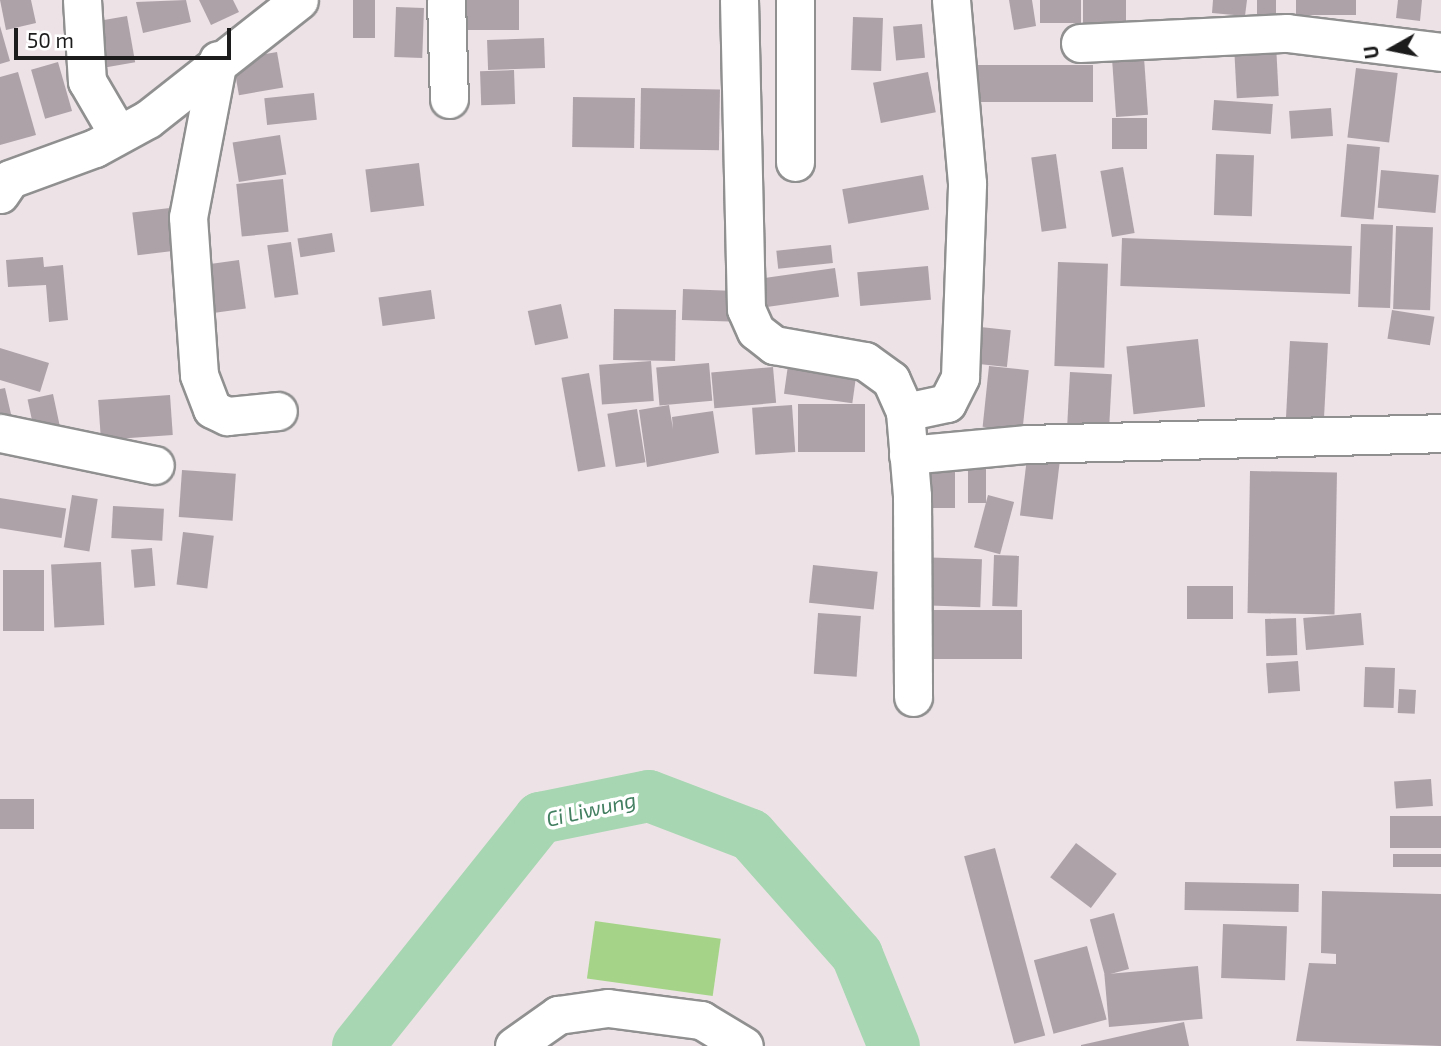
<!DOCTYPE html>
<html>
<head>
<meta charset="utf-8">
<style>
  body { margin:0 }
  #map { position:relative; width:1441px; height:1046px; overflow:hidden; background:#ede3e6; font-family:"Exo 2",sans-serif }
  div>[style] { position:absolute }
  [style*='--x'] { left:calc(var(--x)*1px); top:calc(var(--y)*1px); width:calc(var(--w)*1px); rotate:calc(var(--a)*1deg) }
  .pitch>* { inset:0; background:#a5d488; transform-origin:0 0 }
  .river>* { height:52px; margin:-26px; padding:0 26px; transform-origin:26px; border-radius:26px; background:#a7d6b2 }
  .building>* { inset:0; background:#aea2a9; transform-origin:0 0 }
  .roads { filter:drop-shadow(2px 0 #909090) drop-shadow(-2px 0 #909090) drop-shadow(0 2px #909090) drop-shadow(0 -2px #909090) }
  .minor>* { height:37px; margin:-18.5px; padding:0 18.5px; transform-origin:18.5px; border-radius:18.5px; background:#fff }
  span { translate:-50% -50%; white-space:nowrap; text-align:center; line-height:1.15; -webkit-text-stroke:7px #fff; paint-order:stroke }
  .water-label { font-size:21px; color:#427e60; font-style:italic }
  .north { position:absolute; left:1357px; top:14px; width:70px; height:70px; -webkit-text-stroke:5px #fff; paint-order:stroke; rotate:261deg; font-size:19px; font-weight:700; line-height:28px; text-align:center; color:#1c1c1c }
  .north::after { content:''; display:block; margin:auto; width:24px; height:32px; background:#1c1c1c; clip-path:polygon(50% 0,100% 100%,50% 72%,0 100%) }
  .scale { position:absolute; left:14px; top:28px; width:217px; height:32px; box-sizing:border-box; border:4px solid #1c1c1c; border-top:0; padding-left:9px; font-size:21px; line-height:24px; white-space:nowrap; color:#1c1c1c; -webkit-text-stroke:5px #fff; paint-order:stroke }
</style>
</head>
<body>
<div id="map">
  <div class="pitch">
    <i style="left:595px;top:921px;width:127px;height:58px;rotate:8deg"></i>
  </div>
  <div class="river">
    <i style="--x:358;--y:1046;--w:292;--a:-51.4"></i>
    <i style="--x:540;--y:818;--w:111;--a:-11.4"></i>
    <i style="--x:649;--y:796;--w:109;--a:20.9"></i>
    <i style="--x:751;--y:835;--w:160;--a:48.5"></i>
    <i style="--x:857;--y:955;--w:98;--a:67.9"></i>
  </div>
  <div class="building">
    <i style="clip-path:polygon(0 0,31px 0,36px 23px,6px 30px)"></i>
    <i style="clip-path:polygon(186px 0,191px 22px,143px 33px,136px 2px)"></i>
    <i style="clip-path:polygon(199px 0,233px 0,239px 12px,211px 25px)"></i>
    <i style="left:353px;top:0;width:22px;height:38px"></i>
    <i style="left:458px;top:0;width:61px;height:30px"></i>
    <i style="clip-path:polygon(1009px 0,1032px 0,1036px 26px,1014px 30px)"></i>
    <i style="left:1040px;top:0;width:41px;height:23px"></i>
    <i style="left:1083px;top:0;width:43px;height:25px"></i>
    <i style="clip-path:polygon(1213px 0,1247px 0,1245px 16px,1212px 13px)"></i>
    <i style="left:1257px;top:0;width:19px;height:15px"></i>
    <i style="left:1296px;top:0;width:60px;height:15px"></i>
    <i style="clip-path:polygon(1398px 0,1422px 0,1420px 21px,1396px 18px)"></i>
    <i style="left:396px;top:7px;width:28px;height:50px;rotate:2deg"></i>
    <i style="left:127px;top:16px;width:47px;height:35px;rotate:80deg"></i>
    <i style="left:853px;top:17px;width:30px;height:53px;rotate:2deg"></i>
    <i style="left:922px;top:24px;width:34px;height:29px;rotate:85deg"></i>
    <i style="clip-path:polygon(0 26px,10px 61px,0 64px)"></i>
    <i style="left:544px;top:38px;width:30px;height:57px;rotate:88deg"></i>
    <i style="left:1143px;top:43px;width:72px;height:32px;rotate:86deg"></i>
    <i style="left:1276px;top:44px;width:52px;height:42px;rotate:87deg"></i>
    <i style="left:277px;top:52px;width:36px;height:45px;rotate:80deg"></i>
    <i style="left:58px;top:62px;width:51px;height:28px;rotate:74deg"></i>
    <i style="left:970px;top:65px;width:123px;height:37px"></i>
    <i style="left:1356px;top:68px;width:42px;height:70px;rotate:7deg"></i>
    <i style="left:514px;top:70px;width:34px;height:34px;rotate:88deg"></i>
    <i style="clip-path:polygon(18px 72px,36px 135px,0 145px,0 77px)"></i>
    <i style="left:928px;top:72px;width:41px;height:56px;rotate:79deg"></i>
    <i style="left:641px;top:88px;width:79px;height:61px;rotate:1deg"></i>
    <i style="left:314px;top:93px;width:27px;height:50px;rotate:84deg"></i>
    <i style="left:573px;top:97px;width:62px;height:50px;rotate:1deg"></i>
    <i style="left:1214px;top:100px;width:59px;height:30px;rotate:4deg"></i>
    <i style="left:1331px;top:108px;width:28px;height:42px;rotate:86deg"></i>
    <i style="left:1112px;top:118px;width:35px;height:31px"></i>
    <i style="left:280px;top:135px;width:40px;height:48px;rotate:81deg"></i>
    <i style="left:1347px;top:144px;width:33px;height:73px;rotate:5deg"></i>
    <i style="left:1056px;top:154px;width:75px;height:25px;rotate:82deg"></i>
    <i style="left:1216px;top:154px;width:38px;height:61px;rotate:2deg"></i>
    <i style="left:419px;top:163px;width:43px;height:54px;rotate:83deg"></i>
    <i style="left:1123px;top:167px;width:67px;height:23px;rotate:80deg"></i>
    <i style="left:1381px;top:170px;width:58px;height:38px;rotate:5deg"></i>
    <i style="left:923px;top:175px;width:35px;height:82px;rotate:80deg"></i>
    <i style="left:283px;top:179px;width:53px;height:47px;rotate:84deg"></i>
    <i style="left:178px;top:207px;width:43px;height:46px;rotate:83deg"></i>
    <i style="left:1361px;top:224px;width:32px;height:83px;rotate:2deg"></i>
    <i style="left:1396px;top:226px;width:37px;height:83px;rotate:2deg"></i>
    <i style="left:332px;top:233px;width:19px;height:35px;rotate:81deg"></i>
    <i style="left:1122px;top:238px;width:230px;height:48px;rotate:2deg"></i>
    <i style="left:291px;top:242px;width:53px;height:24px;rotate:82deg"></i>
    <i style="left:831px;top:245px;width:18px;height:55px;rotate:84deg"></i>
    <i style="clip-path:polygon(43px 257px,44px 267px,63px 265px,68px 320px,49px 322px,46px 285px,8px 287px,6px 260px)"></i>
    <i style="left:239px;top:260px;width:49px;height:31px;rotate:82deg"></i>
    <i style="left:1058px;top:262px;width:50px;height:104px;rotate:2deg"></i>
    <i style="left:928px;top:266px;width:34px;height:71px;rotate:85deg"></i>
    <i style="left:835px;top:268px;width:29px;height:73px;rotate:82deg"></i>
    <i style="left:683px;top:289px;width:47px;height:31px;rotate:2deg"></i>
    <i style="left:431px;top:290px;width:29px;height:53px;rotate:82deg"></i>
    <i style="left:561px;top:304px;width:35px;height:34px;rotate:78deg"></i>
    <i style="left:614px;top:309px;width:62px;height:51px;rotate:1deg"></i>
    <i style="left:1392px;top:310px;width:43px;height:29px;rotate:9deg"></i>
    <i style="left:971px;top:326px;width:40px;height:37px;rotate:6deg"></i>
    <i style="left:1198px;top:339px;width:68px;height:72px;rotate:84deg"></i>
    <i style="left:1290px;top:341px;width:38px;height:84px;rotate:3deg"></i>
    <i style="clip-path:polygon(0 348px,49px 363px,40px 392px,0 380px)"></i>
    <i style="left:789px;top:358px;width:69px;height:36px;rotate:8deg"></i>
    <i style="left:651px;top:361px;width:40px;height:52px;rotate:86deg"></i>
    <i style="left:709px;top:363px;width:38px;height:53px;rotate:85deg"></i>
    <i style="left:989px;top:366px;width:40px;height:61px;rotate:6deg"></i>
    <i style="left:773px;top:367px;width:36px;height:62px;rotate:85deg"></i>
    <i style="left:1070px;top:372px;width:42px;height:67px;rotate:3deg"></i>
    <i style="left:589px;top:373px;width:95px;height:28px;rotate:80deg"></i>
    <i style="clip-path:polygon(5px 388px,14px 427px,0 431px,0 389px)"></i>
    <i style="left:53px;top:394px;width:38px;height:26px;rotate:78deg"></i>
    <i style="left:170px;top:395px;width:40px;height:72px;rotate:86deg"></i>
    <i style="left:865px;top:404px;width:48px;height:67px;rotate:90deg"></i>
    <i style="clip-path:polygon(669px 405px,673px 429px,672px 417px,713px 411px,719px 453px,647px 467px,639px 410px)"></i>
    <i style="left:792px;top:405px;width:47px;height:40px;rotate:86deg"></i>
    <i style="left:637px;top:409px;width:54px;height:30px;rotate:81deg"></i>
    <i style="left:1027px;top:458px;width:33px;height:58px;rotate:7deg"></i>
    <i style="left:917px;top:459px;width:38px;height:49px"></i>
    <i style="left:968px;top:466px;width:18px;height:37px"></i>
    <i style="left:182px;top:470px;width:54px;height:47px;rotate:4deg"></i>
    <i style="left:1250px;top:471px;width:87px;height:142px;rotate:1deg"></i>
    <i style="left:72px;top:495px;width:26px;height:53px;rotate:9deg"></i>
    <i style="left:988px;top:495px;width:27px;height:54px;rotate:15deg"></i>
    <i style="left:0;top:498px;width:67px;height:30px;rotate:9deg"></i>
    <i style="left:113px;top:506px;width:51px;height:32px;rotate:3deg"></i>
    <i style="left:183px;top:532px;width:31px;height:53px;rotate:7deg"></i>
    <i style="left:152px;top:548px;width:38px;height:21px;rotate:85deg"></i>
    <i style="left:994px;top:555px;width:25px;height:51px;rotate:2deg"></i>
    <i style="left:917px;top:557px;width:65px;height:48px;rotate:2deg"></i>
    <i style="left:101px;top:562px;width:63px;height:50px;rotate:87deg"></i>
    <i style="left:813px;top:565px;width:65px;height:38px;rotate:6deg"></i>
    <i style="left:3px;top:570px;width:41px;height:61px"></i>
    <i style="left:1187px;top:586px;width:46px;height:33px"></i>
    <i style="left:914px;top:610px;width:108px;height:49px"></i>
    <i style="left:818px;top:613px;width:43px;height:61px;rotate:4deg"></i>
    <i style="left:1361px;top:613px;width:32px;height:58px;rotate:85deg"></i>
    <i style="left:1296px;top:618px;width:37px;height:31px;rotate:88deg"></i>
    <i style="left:1298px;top:661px;width:30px;height:32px;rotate:86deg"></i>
    <i style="left:1365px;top:667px;width:30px;height:40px;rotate:2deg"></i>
    <i style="left:1399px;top:689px;width:17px;height:24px;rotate:3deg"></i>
    <i style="left:1431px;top:779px;width:27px;height:37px;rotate:86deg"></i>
    <i style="left:0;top:799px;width:34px;height:30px"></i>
    <i style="left:1441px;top:816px;width:32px;height:51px;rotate:90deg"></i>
    <i style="left:1076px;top:843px;width:51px;height:43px;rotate:37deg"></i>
    <i style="left:995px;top:848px;width:194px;height:32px;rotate:75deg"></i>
    <i style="left:1441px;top:854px;width:13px;height:48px;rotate:90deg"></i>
    <i style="left:1185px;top:882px;width:114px;height:28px;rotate:1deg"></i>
    <i style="clip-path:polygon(1322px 891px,1441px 894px,1441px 1046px,1296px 1041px,1309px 963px,1336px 964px,1336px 954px,1321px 953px)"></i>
    <i style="left:1114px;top:913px;width:58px;height:25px;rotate:75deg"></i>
    <i style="left:1223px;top:924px;width:64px;height:54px;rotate:2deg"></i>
    <i style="left:1087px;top:946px;width:76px;height:55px;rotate:75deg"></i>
    <i style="left:1198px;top:966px;width:53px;height:94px;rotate:85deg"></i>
    <i style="clip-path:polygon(1184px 1022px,1189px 1046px,1081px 1046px,1081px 1045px)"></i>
  </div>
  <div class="roads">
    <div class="minor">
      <i style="--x:82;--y:0;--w:81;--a:86.5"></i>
      <i style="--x:87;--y:81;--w:61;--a:59.7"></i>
      <i style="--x:446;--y:0;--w:99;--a:88.3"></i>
      <i style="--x:739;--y:0;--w:309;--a:88.7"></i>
      <i style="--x:746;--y:309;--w:24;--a:66"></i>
      <i style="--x:756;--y:331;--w:23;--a:38"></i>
      <i style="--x:774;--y:345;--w:92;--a:10"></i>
      <i style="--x:865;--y:361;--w:32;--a:36"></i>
      <i style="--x:891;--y:380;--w:35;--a:66"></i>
      <i style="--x:905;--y:412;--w:84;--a:85.2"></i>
      <i style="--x:912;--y:496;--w:201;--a:89.7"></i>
      <i style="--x:1080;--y:43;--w:207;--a:-2.8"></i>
      <i style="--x:1287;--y:33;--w:155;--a:7"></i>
      <i style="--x:218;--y:60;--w:160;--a:100.8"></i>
      <i style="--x:188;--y:217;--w:158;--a:86"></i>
      <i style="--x:199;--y:375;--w:36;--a:69"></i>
      <i style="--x:212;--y:409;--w:17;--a:25"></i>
      <i style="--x:227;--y:416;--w:51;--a:-5.6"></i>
      <i style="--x:795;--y:162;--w:162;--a:-90"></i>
      <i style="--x:0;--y:194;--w:18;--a:-56"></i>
      <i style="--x:10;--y:179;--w:90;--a:-20"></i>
      <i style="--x:95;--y:148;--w:60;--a:-28.7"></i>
      <i style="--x:148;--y:119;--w:192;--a:-38.2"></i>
      <i style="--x:905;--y:412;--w:43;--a:-12.1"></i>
      <i style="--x:947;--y:403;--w:29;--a:-63"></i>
      <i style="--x:960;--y:377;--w:194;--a:-87.9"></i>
      <i style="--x:967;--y:183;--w:184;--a:-95"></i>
      <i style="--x:0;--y:433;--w:158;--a:11.7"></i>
      <i style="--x:908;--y:455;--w:120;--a:-5.3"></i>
      <i style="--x:1027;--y:444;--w:414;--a:-1.5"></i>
      <i style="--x:514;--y:1046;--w:54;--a:-35.2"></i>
      <i style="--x:558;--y:1015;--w:50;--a:-8"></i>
      <i style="--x:608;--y:1008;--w:94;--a:7.4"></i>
      <i style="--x:701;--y:1020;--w:50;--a:31.2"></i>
    </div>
  </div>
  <div class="water-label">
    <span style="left:591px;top:809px;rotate:-13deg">Ci Liwung</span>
  </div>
  <div class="north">U</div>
  <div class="scale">50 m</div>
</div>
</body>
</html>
